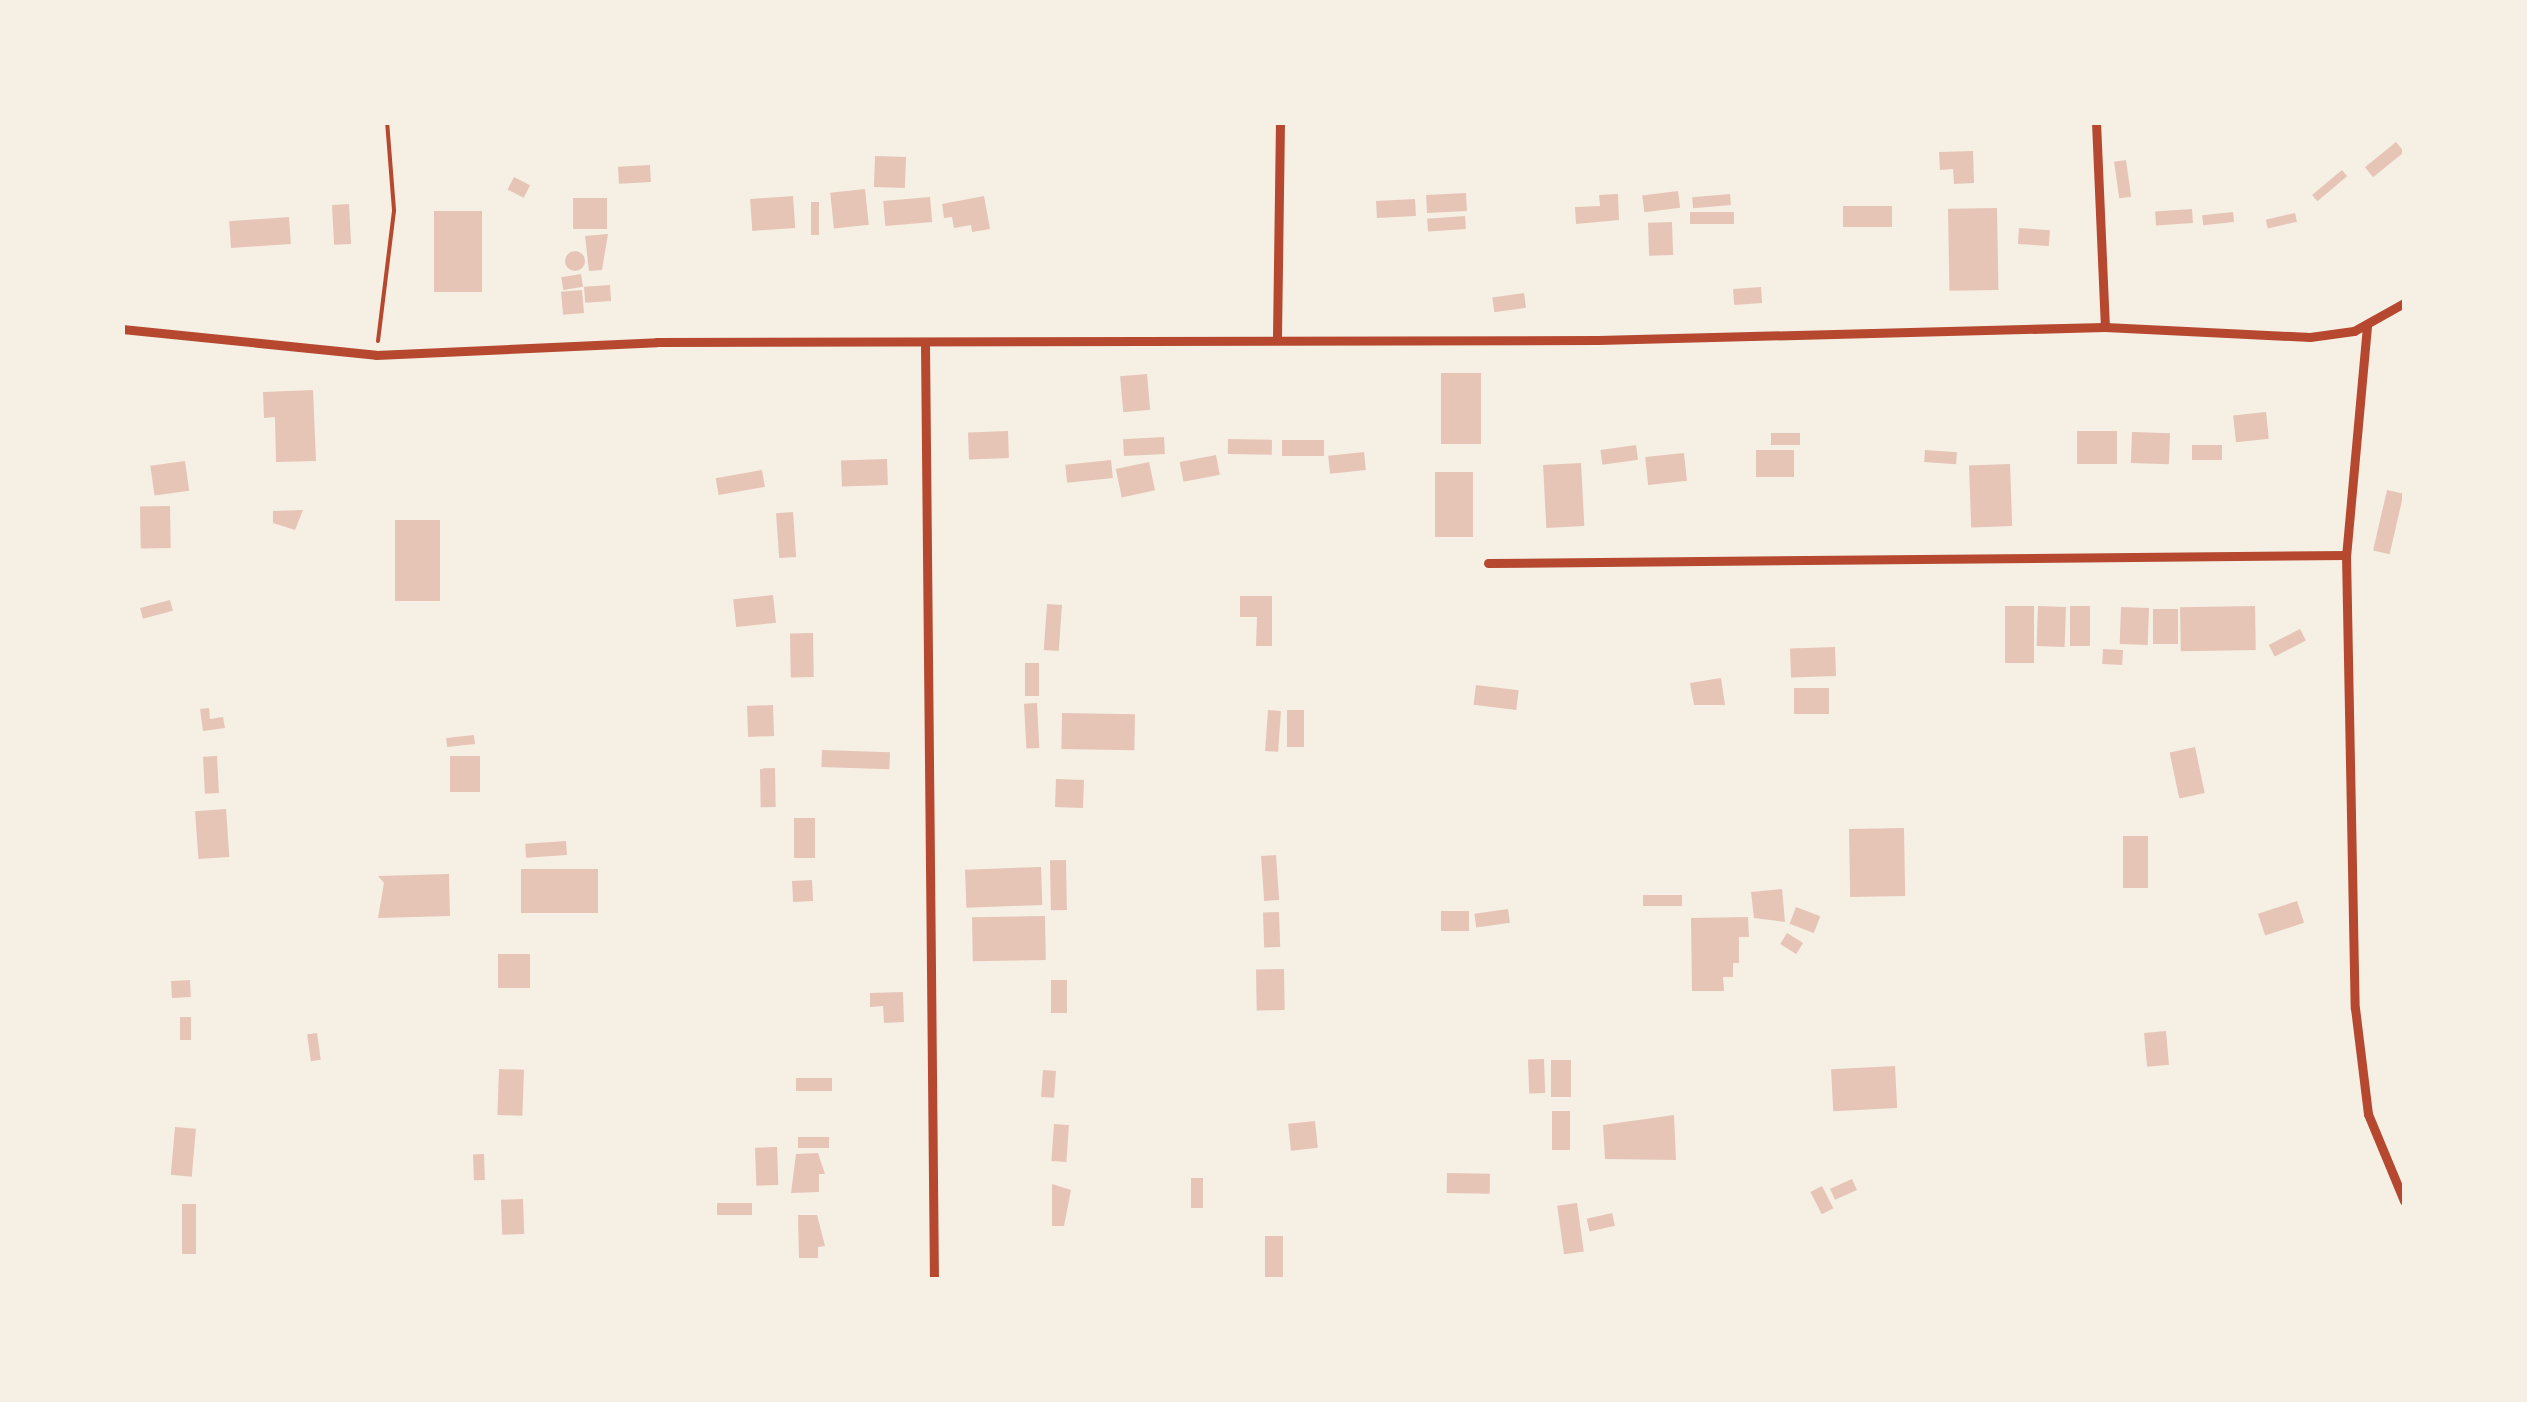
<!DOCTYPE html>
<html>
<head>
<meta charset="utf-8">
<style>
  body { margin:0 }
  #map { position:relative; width:2527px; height:1402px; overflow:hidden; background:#f6efe4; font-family:Figtree,sans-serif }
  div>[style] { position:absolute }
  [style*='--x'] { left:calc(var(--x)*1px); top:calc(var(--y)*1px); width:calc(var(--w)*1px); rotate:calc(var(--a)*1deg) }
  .building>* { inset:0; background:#e6c5b7; transform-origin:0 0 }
  .round { border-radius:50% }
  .path>* { height:4px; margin:-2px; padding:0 2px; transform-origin:2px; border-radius:2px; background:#b5482f }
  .minor>* { height:9px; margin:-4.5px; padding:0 4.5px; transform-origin:4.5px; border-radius:4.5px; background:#b5482f }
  span { translate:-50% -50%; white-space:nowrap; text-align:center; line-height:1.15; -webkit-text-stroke:10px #f6efe4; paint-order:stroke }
  .frame { position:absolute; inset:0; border:125px solid #f6efe4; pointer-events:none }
</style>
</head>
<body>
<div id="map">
  <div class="building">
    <i style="left:2396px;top:142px;width:13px;height:40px;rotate:51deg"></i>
    <i style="clip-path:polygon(1973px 151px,1974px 183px,1954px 184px,1953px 169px,1940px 170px,1939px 152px)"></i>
    <i style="left:875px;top:156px;width:31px;height:31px;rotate:2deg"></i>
    <i style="left:2126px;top:160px;width:37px;height:12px;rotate:82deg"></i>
    <i style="left:650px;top:165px;width:17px;height:32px;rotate:87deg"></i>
    <i style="left:2342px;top:170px;width:8px;height:39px;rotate:50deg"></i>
    <i style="left:514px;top:177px;width:18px;height:14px;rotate:27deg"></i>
    <i style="left:865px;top:189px;width:36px;height:35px;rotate:84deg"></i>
    <i style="left:1678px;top:191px;width:17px;height:36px;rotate:83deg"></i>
    <i style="left:1466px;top:193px;width:18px;height:40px;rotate:87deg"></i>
    <i style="clip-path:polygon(1618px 194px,1619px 220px,1576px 224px,1575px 207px,1600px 206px,1599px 195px)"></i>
    <i style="left:1730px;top:194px;width:11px;height:38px;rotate:85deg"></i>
    <i style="left:793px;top:196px;width:32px;height:43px;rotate:86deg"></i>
    <i style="clip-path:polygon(984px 196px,990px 229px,972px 232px,971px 225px,954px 228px,952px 217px,944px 218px,942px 204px)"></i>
    <i style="left:930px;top:197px;width:25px;height:47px;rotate:85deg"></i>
    <i style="left:573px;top:198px;width:34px;height:31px"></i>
    <i style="left:1415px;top:199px;width:17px;height:39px;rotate:87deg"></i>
    <i style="left:811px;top:202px;width:8px;height:33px"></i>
    <i style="left:349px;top:204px;width:40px;height:17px;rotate:87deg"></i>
    <i style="left:1843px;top:206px;width:49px;height:21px"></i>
    <i style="left:1997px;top:208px;width:82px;height:49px;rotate:89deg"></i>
    <i style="left:2192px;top:209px;width:14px;height:37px;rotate:86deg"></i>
    <i style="left:434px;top:211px;width:48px;height:81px"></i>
    <i style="left:1734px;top:212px;width:12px;height:44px;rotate:90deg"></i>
    <i style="left:2233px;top:212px;width:10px;height:31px;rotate:84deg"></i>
    <i style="left:2295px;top:213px;width:9px;height:30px;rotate:77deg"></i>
    <i style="left:1465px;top:216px;width:13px;height:38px;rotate:86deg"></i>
    <i style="left:289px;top:217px;width:27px;height:60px;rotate:86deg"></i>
    <i style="left:1672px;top:222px;width:33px;height:24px;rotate:88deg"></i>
    <i style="left:2019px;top:228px;width:31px;height:16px;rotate:4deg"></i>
    <i style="clip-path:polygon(608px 234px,602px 270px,589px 271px,585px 236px)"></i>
    <i class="round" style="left:565px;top:251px;width:20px;height:20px"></i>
    <i style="left:581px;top:274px;width:13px;height:20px;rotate:81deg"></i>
    <i style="left:610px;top:285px;width:16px;height:26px;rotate:86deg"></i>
    <i style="left:1761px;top:287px;width:16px;height:28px;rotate:86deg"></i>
    <i style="left:582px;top:290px;width:23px;height:21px;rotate:85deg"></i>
    <i style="left:1524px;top:293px;width:15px;height:32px;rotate:82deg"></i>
    <i style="left:1441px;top:373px;width:40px;height:71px"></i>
    <i style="left:1147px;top:374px;width:36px;height:27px;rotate:85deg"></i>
    <i style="clip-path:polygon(313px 390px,316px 461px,276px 462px,275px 417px,264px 418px,263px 392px)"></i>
    <i style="left:2266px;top:412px;width:27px;height:33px;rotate:84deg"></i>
    <i style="left:1008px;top:431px;width:27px;height:40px;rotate:88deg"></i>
    <i style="left:2077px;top:431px;width:40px;height:33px"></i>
    <i style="left:2132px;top:432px;width:38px;height:31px;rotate:2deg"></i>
    <i style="left:1800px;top:433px;width:12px;height:29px;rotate:90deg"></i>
    <i style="left:1164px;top:437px;width:17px;height:41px;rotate:87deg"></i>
    <i style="left:1228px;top:439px;width:44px;height:15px;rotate:1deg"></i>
    <i style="left:1282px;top:440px;width:42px;height:16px"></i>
    <i style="left:1636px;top:445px;width:15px;height:36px;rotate:82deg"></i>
    <i style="left:2222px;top:445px;width:15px;height:30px;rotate:90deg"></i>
    <i style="left:1756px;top:450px;width:38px;height:27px"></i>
    <i style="left:1925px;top:450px;width:32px;height:12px;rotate:4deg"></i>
    <i style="left:1364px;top:452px;width:18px;height:36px;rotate:84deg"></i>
    <i style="left:1684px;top:453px;width:28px;height:39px;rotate:84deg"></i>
    <i style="left:1216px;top:455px;width:20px;height:37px;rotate:79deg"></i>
    <i style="left:887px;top:459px;width:26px;height:46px;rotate:88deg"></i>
    <i style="left:1111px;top:460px;width:18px;height:46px;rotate:84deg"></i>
    <i style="left:185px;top:461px;width:30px;height:35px;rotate:82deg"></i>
    <i style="left:1149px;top:462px;width:29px;height:34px;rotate:78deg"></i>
    <i style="left:1581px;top:463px;width:63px;height:38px;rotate:87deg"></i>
    <i style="left:2010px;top:464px;width:62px;height:41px;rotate:88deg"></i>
    <i style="left:762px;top:470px;width:17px;height:47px;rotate:80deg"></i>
    <i style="left:1435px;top:472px;width:38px;height:65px"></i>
    <i style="left:2387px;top:490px;width:17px;height:62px;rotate:13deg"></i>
    <i style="left:170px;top:506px;width:42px;height:30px;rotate:89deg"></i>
    <i style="clip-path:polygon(303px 510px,295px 530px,273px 523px,273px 511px)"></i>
    <i style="left:793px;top:512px;width:45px;height:17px;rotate:86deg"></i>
    <i style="left:395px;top:520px;width:45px;height:81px"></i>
    <i style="left:773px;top:595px;width:28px;height:40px;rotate:84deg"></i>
    <i style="clip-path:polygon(1240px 596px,1272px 596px,1272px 646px,1256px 646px,1257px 617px,1240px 617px)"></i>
    <i style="left:170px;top:600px;width:11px;height:31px;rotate:75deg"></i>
    <i style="left:1047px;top:604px;width:15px;height:46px;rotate:4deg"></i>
    <i style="left:2005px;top:606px;width:29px;height:57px"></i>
    <i style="left:2038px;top:606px;width:28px;height:40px;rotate:2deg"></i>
    <i style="left:2070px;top:606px;width:20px;height:40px"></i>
    <i style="left:2255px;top:606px;width:44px;height:75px;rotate:89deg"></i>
    <i style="left:2121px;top:607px;width:28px;height:37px;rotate:2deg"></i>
    <i style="left:2153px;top:609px;width:25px;height:35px"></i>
    <i style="left:2300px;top:629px;width:13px;height:35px;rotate:63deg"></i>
    <i style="left:813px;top:633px;width:44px;height:23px;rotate:89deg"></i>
    <i style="left:1835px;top:647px;width:29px;height:45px;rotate:88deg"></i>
    <i style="left:2103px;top:649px;width:20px;height:15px;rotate:3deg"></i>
    <i style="left:1025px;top:663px;width:14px;height:33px"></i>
    <i style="clip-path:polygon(1721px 678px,1725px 705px,1694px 705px,1690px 683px)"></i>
    <i style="left:1476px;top:685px;width:43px;height:20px;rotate:7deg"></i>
    <i style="left:1794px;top:688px;width:35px;height:26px"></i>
    <i style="left:1037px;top:703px;width:45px;height:13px;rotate:87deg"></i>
    <i style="left:773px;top:705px;width:31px;height:26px;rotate:88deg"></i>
    <i style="clip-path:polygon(209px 708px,210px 719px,223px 717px,225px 728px,203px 731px,200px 709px)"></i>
    <i style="left:1268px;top:710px;width:13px;height:41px;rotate:4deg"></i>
    <i style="left:1287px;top:710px;width:17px;height:37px"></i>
    <i style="left:1062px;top:713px;width:73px;height:36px;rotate:1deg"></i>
    <i style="left:474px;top:735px;width:9px;height:28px;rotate:84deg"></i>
    <i style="left:2195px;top:747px;width:47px;height:26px;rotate:78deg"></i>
    <i style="left:822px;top:750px;width:68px;height:17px;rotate:2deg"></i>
    <i style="left:217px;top:756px;width:37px;height:14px;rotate:87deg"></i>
    <i style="left:450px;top:756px;width:30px;height:36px"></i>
    <i style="left:775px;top:768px;width:39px;height:15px;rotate:89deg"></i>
    <i style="left:1056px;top:779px;width:28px;height:28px;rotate:2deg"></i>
    <i style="left:226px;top:809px;width:48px;height:31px;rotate:86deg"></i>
    <i style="left:794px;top:818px;width:21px;height:40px"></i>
    <i style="left:1904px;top:828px;width:68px;height:55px;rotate:89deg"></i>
    <i style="left:2123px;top:836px;width:25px;height:52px"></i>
    <i style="left:566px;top:841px;width:14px;height:41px;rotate:86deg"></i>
    <i style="left:1276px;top:855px;width:45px;height:15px;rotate:86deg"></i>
    <i style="left:1066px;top:860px;width:50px;height:16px;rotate:89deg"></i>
    <i style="left:1041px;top:867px;width:38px;height:76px;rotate:88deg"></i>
    <i style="left:598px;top:869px;width:44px;height:77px;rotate:90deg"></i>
    <i style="clip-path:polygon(449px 874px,450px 916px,378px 918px,384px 883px,378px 876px)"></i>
    <i style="left:812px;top:880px;width:21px;height:20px;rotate:87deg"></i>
    <i style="clip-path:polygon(1782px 889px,1785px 922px,1754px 918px,1751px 892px)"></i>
    <i style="left:1682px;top:895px;width:11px;height:39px;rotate:90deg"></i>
    <i style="left:2297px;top:901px;width:23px;height:41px;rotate:72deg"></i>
    <i style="left:1796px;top:907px;width:26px;height:18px;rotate:21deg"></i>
    <i style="left:1508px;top:909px;width:14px;height:34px;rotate:82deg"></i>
    <i style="left:1441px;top:911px;width:28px;height:20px"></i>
    <i style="left:1279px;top:912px;width:35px;height:16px;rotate:88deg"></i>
    <i style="left:1045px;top:916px;width:44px;height:73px;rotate:89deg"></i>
    <i style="clip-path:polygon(1748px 917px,1749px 937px,1739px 937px,1739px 963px,1733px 963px,1733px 977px,1723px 977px,1724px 991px,1692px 991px,1691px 918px)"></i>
    <i style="left:1787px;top:933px;width:19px;height:13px;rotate:32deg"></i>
    <i style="left:498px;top:954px;width:32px;height:34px"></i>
    <i style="left:1284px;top:969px;width:41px;height:28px;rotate:89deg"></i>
    <i style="left:190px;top:980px;width:17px;height:19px;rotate:87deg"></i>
    <i style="left:1051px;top:980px;width:16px;height:33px"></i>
    <i style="clip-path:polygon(903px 992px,904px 1022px,884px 1023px,883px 1006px,870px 1007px,870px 993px)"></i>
    <i style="left:180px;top:1017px;width:11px;height:23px"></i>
    <i style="left:2166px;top:1031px;width:34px;height:22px;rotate:85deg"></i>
    <i style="left:317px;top:1033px;width:27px;height:10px;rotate:82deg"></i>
    <i style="left:1544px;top:1059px;width:34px;height:16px;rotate:88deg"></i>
    <i style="left:1551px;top:1060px;width:20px;height:37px"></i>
    <i style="left:1895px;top:1066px;width:42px;height:64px;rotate:87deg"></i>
    <i style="left:499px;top:1069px;width:25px;height:46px;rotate:2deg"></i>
    <i style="left:1043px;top:1070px;width:13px;height:27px;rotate:4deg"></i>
    <i style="left:832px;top:1078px;width:13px;height:36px;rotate:90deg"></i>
    <i style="left:1552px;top:1111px;width:18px;height:39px"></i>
    <i style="clip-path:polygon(1674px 1115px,1676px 1160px,1605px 1159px,1603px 1125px)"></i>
    <i style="left:1315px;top:1121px;width:27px;height:27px;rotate:84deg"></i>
    <i style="left:1054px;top:1124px;width:15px;height:37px;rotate:4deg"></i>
    <i style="left:175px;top:1127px;width:21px;height:48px;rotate:5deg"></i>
    <i style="left:829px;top:1137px;width:11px;height:31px;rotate:90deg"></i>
    <i style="left:777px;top:1147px;width:38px;height:22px;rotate:88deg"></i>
    <i style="clip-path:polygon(818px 1153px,825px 1174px,819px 1174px,819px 1192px,791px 1193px,796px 1154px)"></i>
    <i style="left:484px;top:1154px;width:26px;height:11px;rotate:88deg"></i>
    <i style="left:1447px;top:1173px;width:43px;height:20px;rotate:1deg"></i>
    <i style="left:1191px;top:1178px;width:12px;height:30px"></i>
    <i style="left:1852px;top:1179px;width:12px;height:24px;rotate:66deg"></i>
    <i style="clip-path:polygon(1052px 1184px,1071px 1190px,1064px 1226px,1052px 1226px)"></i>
    <i style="left:1822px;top:1186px;width:25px;height:13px;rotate:63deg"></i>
    <i style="left:523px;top:1199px;width:35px;height:22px;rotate:88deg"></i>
    <i style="left:752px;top:1203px;width:12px;height:35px;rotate:90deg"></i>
    <i style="left:1577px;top:1203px;width:49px;height:20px;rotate:82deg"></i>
    <i style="left:196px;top:1204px;width:50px;height:14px;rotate:90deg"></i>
    <i style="left:1612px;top:1213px;width:13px;height:26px;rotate:77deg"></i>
    <i style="clip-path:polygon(798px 1215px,817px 1215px,825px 1246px,818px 1247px,818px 1258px,799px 1258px)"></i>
    <i style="left:1265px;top:1236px;width:18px;height:43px"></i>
  </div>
  <div class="path">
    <i style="--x:378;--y:341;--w:132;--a:-83"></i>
    <i style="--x:394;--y:210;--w:88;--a:-94.5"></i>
  </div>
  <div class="minor">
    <i style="--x:2096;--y:122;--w:205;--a:87.5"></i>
    <i style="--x:2367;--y:326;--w:230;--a:95.2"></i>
    <i style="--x:2346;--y:555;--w:453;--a:88.9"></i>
    <i style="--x:2355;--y:1008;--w:107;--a:83"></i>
    <i style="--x:2368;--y:1114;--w:94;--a:67.5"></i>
    <i style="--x:122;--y:329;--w:255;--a:5.8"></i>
    <i style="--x:376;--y:355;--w:281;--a:-2.6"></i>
    <i style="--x:657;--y:342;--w:941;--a:-0.12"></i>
    <i style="--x:1598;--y:340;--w:507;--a:-1.47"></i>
    <i style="--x:2105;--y:327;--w:205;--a:2.8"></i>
    <i style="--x:2310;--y:337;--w:44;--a:-7.8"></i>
    <i style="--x:2354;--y:331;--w:57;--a:-29.2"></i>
    <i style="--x:1277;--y:336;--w:214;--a:-89.2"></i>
    <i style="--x:925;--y:345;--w:935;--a:89.45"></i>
    <i style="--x:1488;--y:563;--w:858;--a:-0.53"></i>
  </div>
  <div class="frame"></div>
</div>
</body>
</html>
